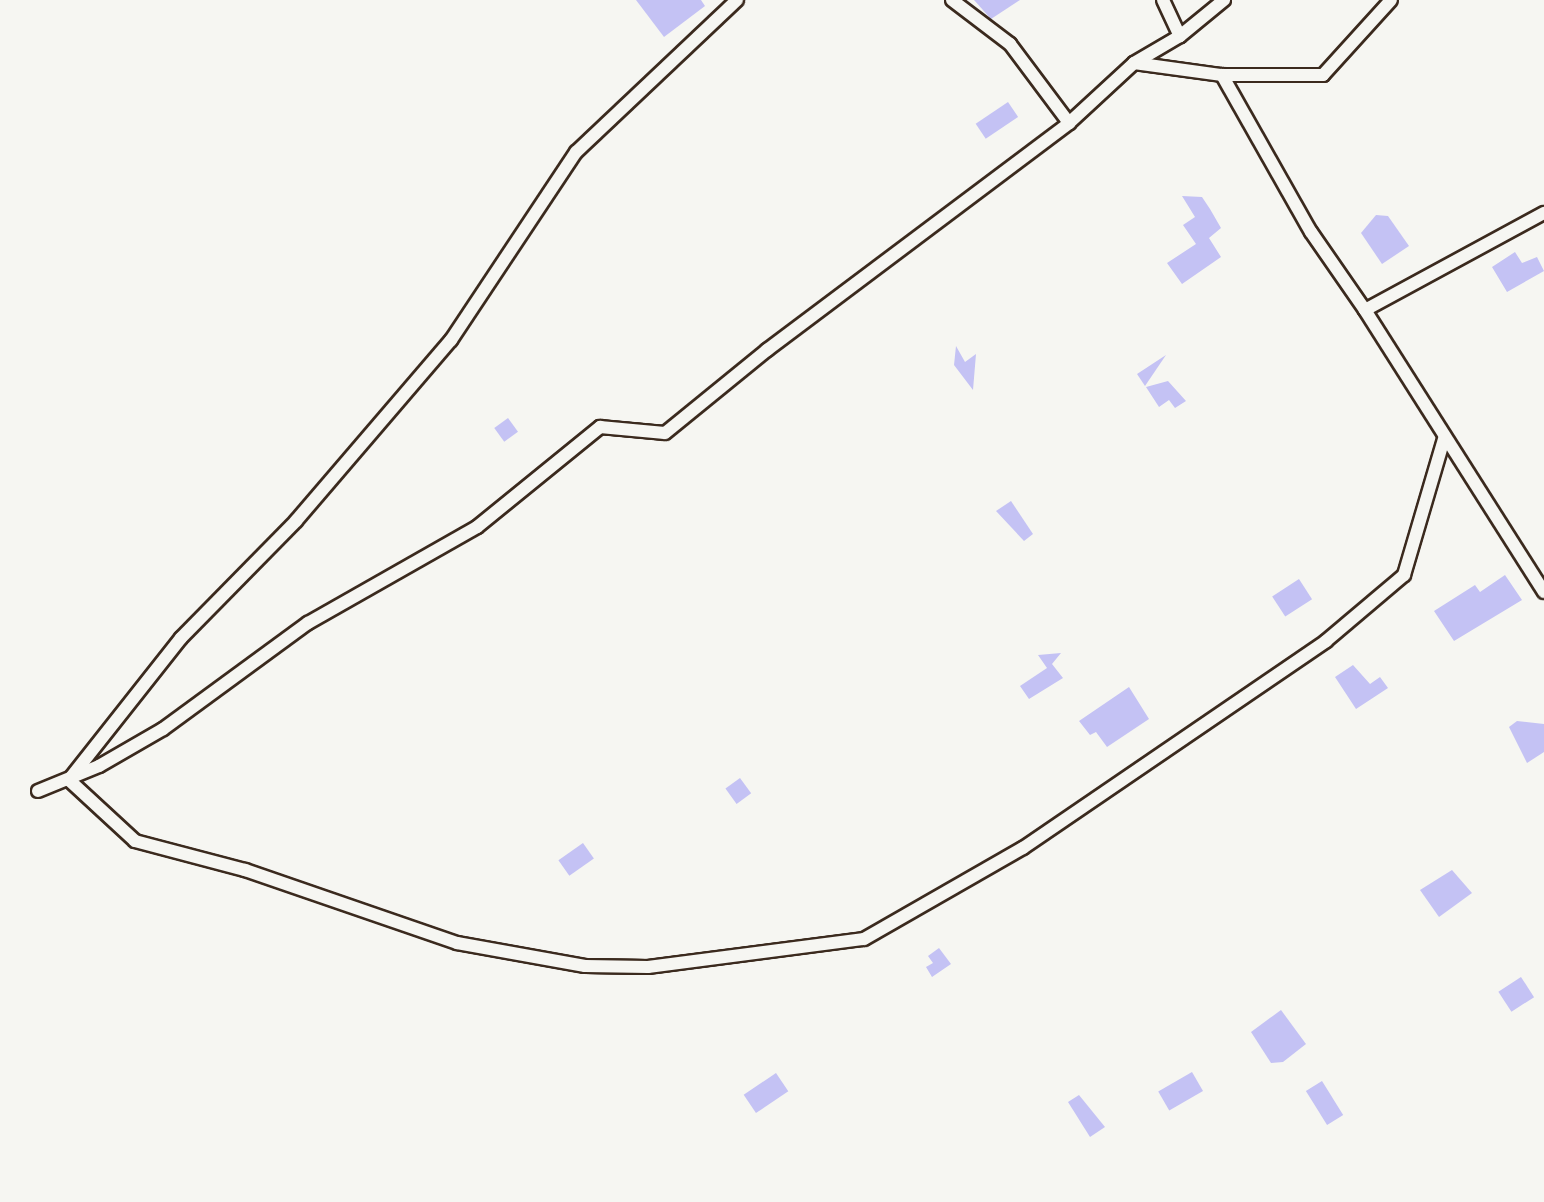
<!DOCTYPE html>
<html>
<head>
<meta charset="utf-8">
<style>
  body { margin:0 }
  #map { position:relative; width:1544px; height:1202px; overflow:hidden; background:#f6f6f2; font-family:"Shantell Sans",sans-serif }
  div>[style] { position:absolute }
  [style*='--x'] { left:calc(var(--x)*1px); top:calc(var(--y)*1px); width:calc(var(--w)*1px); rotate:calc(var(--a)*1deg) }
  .building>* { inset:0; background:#c4c2f4; transform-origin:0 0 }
  .roads { filter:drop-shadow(2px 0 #3b2a1e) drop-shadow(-2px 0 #3b2a1e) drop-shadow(0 2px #3b2a1e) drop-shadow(0 -2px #3b2a1e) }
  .street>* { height:12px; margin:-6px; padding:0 6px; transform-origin:6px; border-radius:6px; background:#f6f6f2 }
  span { translate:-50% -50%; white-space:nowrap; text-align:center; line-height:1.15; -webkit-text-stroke:7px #f6f6f2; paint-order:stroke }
</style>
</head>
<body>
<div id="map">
  <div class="building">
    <i style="clip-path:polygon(636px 0,701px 0,705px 6px,664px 37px)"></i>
    <i style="clip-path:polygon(974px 0,1020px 0,991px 19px)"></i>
    <i style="left:1008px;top:102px;width:18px;height:39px;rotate:56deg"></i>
    <i style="clip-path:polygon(1182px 196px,1202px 197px,1210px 209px,1221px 228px,1209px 238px,1221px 257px,1182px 284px,1167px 263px,1196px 244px,1183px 225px,1195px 217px)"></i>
    <i style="clip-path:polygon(1376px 215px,1388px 216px,1409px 246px,1382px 264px,1361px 233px)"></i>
    <i style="clip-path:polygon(1515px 252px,1522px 263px,1537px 257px,1544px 271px,1507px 292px,1492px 267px)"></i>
    <i style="clip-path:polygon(956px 346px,965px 362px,976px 354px,973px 390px,954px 365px)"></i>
    <i style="clip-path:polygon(1166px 355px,1145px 386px,1137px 374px)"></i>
    <i style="clip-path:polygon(1168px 381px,1186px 401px,1175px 408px,1169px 400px,1159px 407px,1146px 387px)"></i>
    <i style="left:508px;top:418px;width:17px;height:17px;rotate:54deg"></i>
    <i style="clip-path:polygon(1011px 501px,1033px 534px,1024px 541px,996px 511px)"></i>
    <i style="clip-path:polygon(1505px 575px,1522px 600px,1454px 641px,1434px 611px,1475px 585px,1480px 592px)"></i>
    <i style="left:1299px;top:579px;width:24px;height:32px;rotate:57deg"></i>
    <i style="clip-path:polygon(1061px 653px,1052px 664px,1063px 678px,1029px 699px,1020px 686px,1047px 668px,1038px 655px)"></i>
    <i style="clip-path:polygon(1353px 665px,1370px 684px,1380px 677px,1388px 688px,1356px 709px,1335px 677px)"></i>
    <i style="clip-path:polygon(1129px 687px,1149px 719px,1107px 747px,1096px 732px,1090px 735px,1079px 721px)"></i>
    <i style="clip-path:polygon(1517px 721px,1544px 724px,1544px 752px,1527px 763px,1509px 727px)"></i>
    <i style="left:740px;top:778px;width:19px;height:18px;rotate:54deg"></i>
    <i style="left:583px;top:843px;width:19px;height:30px;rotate:55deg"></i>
    <i style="clip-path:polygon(1452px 870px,1472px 893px,1439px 917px,1420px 890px)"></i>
    <i style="clip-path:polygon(939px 948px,951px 964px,932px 977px,926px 967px,933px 963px,928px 956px)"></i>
    <i style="left:1521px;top:977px;width:24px;height:27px;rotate:57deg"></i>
    <i style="clip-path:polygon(1281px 1010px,1306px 1044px,1283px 1062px,1271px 1063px,1251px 1032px)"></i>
    <i style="left:1192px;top:1072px;width:22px;height:39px;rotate:60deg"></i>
    <i style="left:776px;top:1073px;width:22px;height:39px;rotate:56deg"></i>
    <i style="left:1322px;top:1081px;width:40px;height:19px;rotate:58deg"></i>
    <i style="clip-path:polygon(1079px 1095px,1105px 1127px,1090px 1137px,1068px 1102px)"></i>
  </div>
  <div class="roads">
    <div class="street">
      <i style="--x:737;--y:0;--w:221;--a:136.6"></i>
      <i style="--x:576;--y:152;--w:226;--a:123.6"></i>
      <i style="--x:451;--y:340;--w:238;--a:130.6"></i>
      <i style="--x:296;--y:521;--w:164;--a:134.5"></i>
      <i style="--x:181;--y:638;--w:181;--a:128.3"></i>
      <i style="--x:69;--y:780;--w:90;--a:42.7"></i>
      <i style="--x:135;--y:841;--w:114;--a:14.8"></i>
      <i style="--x:245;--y:870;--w:224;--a:19"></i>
      <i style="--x:457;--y:943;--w:130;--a:10.2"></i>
      <i style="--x:585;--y:966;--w:63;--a:0.9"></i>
      <i style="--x:648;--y:967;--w:218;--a:-7.4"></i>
      <i style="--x:864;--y:939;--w:183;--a:-29.8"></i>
      <i style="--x:1023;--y:848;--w:367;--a:-34.3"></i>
      <i style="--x:1326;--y:641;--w:102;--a:-40.2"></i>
      <i style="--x:1404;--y:575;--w:142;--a:-73.6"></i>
      <i style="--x:952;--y:0;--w:73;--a:37.2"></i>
      <i style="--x:1010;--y:44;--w:99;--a:53.2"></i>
      <i style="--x:1163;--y:0;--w:40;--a:65"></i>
      <i style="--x:1134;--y:63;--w:89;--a:7.8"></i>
      <i style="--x:1222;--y:75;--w:101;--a:0"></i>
      <i style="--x:1323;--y:75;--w:101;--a:-47.8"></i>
      <i style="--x:1222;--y:75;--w:180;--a:60.5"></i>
      <i style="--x:1311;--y:232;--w:95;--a:55.3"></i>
      <i style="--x:1365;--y:310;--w:204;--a:-28.5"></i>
      <i style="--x:1365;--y:310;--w:334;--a:57.6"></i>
      <i style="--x:38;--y:791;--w:66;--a:-22.3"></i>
      <i style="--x:99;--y:766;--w:74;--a:-30"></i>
      <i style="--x:163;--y:729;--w:180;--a:-36.2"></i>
      <i style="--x:308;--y:623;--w:194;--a:-29.6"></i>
      <i style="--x:477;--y:527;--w:159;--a:-39.1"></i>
      <i style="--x:600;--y:427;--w:65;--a:5.3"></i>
      <i style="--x:665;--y:433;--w:132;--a:-39.1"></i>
      <i style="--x:767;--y:350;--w:378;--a:-36.9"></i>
      <i style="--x:1069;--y:123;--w:88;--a:-42.7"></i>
      <i style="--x:1134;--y:63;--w:53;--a:-30.4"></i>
      <i style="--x:1180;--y:36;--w:57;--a:-39.3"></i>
    </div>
  </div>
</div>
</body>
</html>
